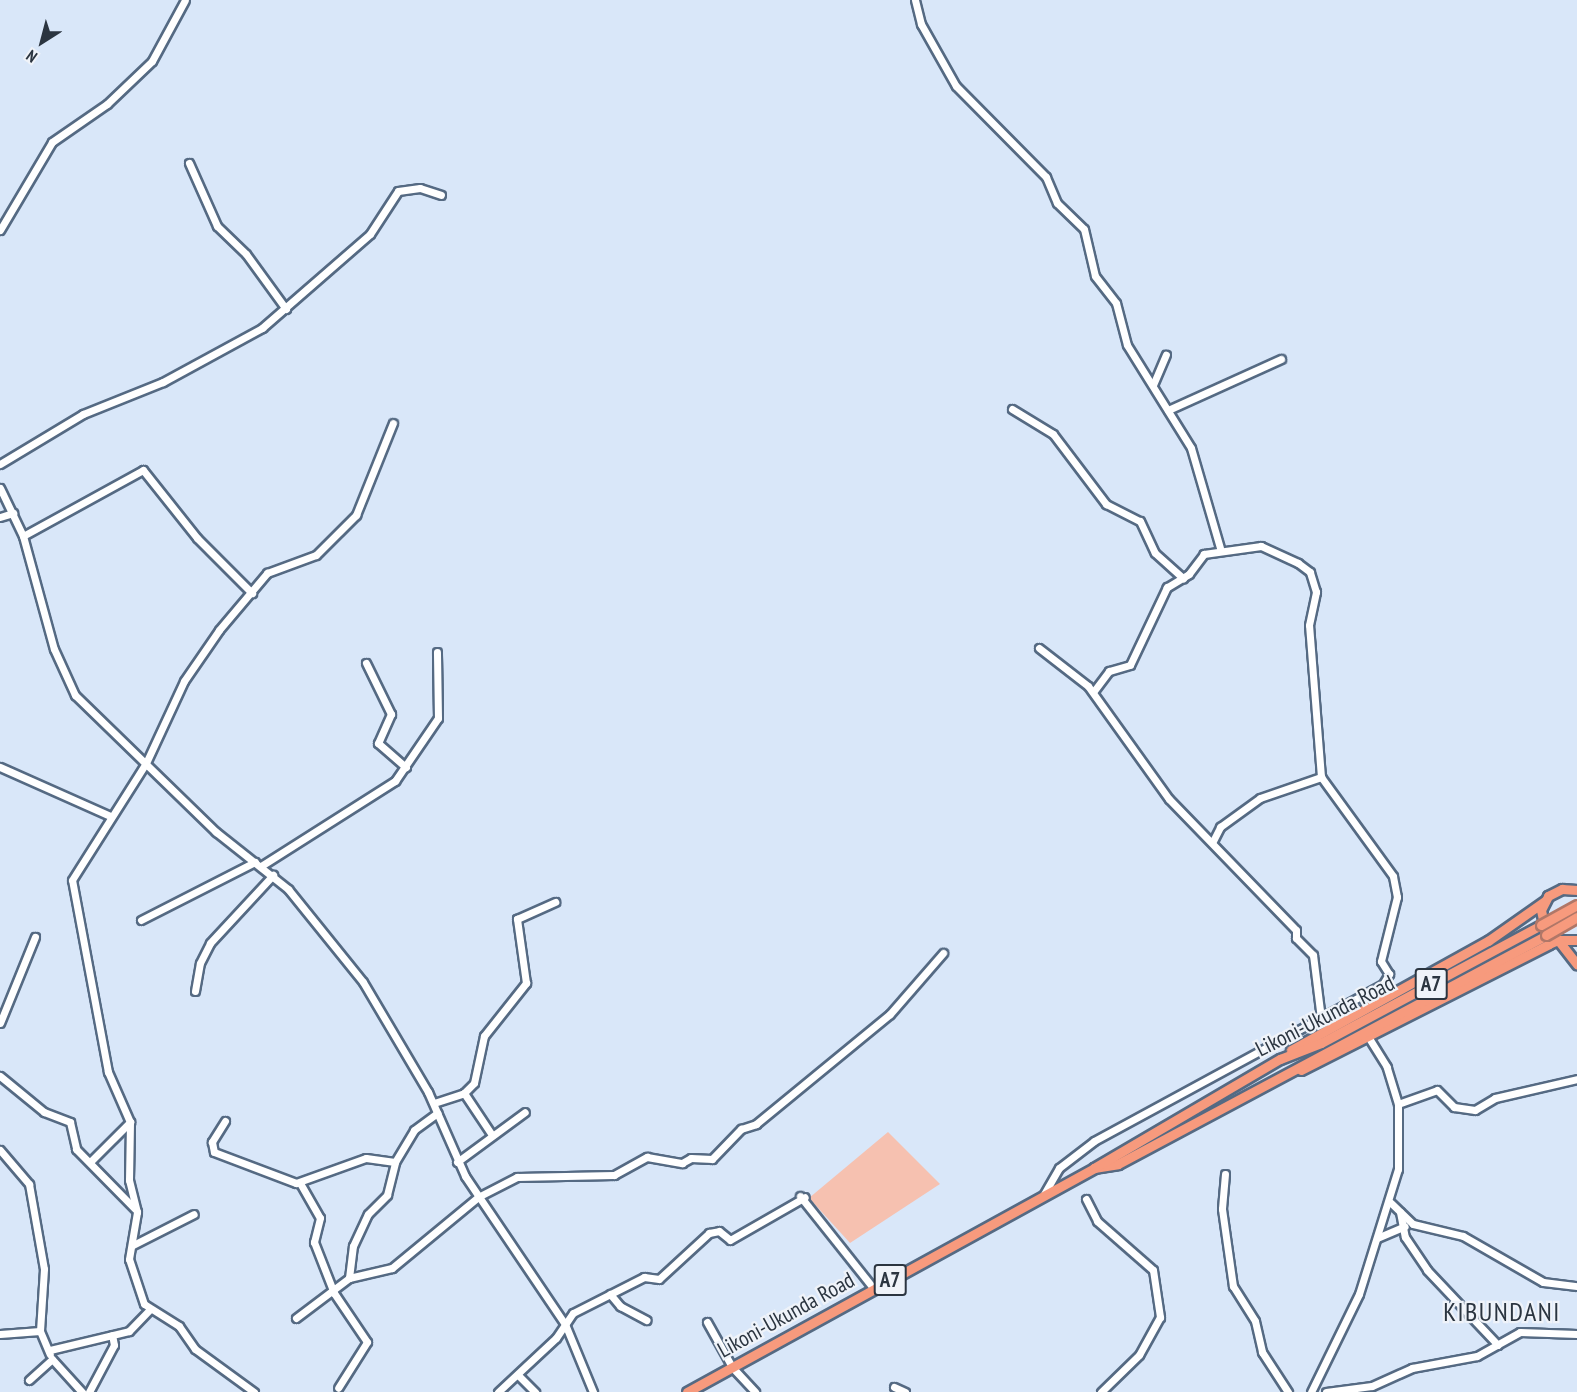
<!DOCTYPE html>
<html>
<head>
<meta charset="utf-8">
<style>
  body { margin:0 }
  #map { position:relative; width:1577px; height:1392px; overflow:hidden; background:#d9e7f9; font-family:"PT Sans Narrow",sans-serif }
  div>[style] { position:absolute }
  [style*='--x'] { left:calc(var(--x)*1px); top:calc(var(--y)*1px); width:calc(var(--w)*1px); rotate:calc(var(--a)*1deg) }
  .green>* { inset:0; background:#f6c1b0 }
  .roads { filter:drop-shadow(2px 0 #556a83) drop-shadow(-2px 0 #556a83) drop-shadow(0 2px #556a83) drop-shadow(0 -2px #556a83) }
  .minor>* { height:7px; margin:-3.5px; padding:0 3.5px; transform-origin:3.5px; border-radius:3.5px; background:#fff }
  .highway>* { height:9px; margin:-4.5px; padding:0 4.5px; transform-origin:4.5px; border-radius:4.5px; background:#f79a7d }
  .bridges { filter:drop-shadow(2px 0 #b07768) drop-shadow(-2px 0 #b07768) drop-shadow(0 2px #b07768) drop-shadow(0 -2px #b07768) }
  .highway-bridge>* { height:9px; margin:-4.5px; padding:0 4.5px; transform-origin:4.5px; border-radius:4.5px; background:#f79a7d }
  span { translate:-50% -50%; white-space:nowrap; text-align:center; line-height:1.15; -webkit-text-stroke:4.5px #eff3f9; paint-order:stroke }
  .shield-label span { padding:2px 4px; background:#eff3f9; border:2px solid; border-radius:4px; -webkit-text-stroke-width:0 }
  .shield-label { font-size:21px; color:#2b3540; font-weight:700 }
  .street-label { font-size:22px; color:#2b3540 }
  .quarter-label { font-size:26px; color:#2b3540; letter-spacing:1.5px }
  .north { position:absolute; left:12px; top:12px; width:60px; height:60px; -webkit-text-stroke:4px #eff3f9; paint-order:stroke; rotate:216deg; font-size:16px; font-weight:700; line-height:24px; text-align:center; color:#2b3540 }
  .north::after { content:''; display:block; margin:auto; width:21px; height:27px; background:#2b3540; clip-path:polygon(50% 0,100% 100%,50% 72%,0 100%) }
</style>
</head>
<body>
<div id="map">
  <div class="green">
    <i style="clip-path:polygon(888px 1132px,940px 1184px,850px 1243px,809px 1198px)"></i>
  </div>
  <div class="roads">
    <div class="minor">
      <i style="--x:915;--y:0;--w:25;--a:76"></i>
      <i style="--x:921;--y:24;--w:71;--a:60.6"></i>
      <i style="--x:956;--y:86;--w:128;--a:45.3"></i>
      <i style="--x:1046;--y:177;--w:28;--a:67"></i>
      <i style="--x:1057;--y:203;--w:37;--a:44"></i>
      <i style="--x:1084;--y:229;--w:48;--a:76.8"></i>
      <i style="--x:1095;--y:276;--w:34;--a:52"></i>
      <i style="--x:1116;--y:303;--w:43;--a:75.3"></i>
      <i style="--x:1127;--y:345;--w:121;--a:58.1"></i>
      <i style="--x:1191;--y:448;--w:104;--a:73.8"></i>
      <i style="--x:189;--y:163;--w:69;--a:66"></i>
      <i style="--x:217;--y:226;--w:40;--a:44"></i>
      <i style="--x:246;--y:254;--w:68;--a:54"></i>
      <i style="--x:0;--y:230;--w:102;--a:-59.4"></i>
      <i style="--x:52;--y:142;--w:67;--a:-34.6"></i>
      <i style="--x:107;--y:104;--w:62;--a:-43.7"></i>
      <i style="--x:152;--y:61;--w:69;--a:-61.6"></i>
      <i style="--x:1153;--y:385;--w:33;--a:-67"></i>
      <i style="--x:1012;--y:409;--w:48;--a:31.4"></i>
      <i style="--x:1053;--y:434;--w:88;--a:52.9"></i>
      <i style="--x:1106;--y:504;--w:38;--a:27"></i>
      <i style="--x:1140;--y:521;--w:35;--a:65"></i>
      <i style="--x:1155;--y:553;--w:38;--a:42"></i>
      <i style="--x:1168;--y:410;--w:124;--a:-24.3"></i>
      <i style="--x:0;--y:464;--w:97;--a:-31.1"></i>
      <i style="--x:83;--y:414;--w:86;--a:-21.8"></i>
      <i style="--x:163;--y:382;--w:113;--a:-28.6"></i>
      <i style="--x:262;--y:328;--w:143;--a:-41"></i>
      <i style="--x:370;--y:234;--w:51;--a:-56.9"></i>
      <i style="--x:398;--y:191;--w:22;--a:-8"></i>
      <i style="--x:420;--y:188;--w:22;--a:18"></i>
      <i style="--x:0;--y:488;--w:53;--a:64.4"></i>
      <i style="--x:23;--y:536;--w:117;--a:74.7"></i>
      <i style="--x:54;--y:649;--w:51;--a:65.5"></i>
      <i style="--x:75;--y:695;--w:197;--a:44.2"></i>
      <i style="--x:216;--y:832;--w:92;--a:38.4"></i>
      <i style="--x:288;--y:889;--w:119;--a:51.1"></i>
      <i style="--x:363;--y:982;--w:128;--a:59.4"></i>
      <i style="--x:428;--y:1092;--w:92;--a:66.2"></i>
      <i style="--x:465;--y:1176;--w:179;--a:56"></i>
      <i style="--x:565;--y:1324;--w:74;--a:67.6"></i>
      <i style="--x:0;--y:517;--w:14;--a:-17"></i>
      <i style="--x:23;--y:536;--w:137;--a:-28.8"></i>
      <i style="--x:143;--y:470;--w:87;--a:51.5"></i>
      <i style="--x:197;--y:538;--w:78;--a:45"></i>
      <i style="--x:1039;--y:648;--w:62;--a:37.8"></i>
      <i style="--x:1088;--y:686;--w:139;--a:54.4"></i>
      <i style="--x:1169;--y:799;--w:182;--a:45.9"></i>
      <i style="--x:1296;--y:930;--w:8;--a:90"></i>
      <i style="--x:1296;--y:938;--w:24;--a:45"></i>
      <i style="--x:1313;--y:955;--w:64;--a:82.8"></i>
      <i style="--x:366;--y:663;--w:57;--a:63.9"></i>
      <i style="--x:391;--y:714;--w:32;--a:114"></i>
      <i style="--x:378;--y:743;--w:37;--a:41"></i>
      <i style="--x:0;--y:767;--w:120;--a:24"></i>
      <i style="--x:1213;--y:841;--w:16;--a:-63"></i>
      <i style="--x:1220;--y:827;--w:49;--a:-35.9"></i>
      <i style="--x:1260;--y:798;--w:65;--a:-19"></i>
      <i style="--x:261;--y:866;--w:159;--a:-32.4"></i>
      <i style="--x:395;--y:781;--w:76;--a:-55.7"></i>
      <i style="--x:438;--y:718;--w:66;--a:-90.9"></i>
      <i style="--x:141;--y:920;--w:128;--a:-27"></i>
      <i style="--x:195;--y:991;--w:28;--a:-80"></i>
      <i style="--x:200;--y:963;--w:22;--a:-63"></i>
      <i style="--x:210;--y:943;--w:93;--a:-47.2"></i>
      <i style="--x:0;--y:1023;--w:93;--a:-67.9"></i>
      <i style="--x:0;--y:1076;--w:57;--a:39.3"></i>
      <i style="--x:44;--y:1112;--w:28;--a:21"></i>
      <i style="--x:70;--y:1122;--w:28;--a:77"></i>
      <i style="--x:76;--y:1149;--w:84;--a:45.5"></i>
      <i style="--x:464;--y:1093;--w:50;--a:56.3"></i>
      <i style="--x:434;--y:1103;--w:32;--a:-18"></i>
      <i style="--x:464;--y:1093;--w:14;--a:-45"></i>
      <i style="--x:474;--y:1083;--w:48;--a:-78"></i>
      <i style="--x:484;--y:1036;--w:68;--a:-51.6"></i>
      <i style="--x:526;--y:983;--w:65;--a:-98"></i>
      <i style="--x:517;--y:919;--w:42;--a:-24.1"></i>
      <i style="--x:1398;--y:1104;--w:41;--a:-19.7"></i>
      <i style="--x:1437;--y:1090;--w:24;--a:45"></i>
      <i style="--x:1454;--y:1107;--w:21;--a:8"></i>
      <i style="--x:1475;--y:1110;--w:23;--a:-31"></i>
      <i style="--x:1495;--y:1098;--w:84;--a:-13"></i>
      <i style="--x:225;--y:1121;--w:25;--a:122"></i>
      <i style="--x:212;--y:1142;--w:10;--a:79"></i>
      <i style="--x:214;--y:1152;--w:88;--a:20.7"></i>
      <i style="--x:296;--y:1183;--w:74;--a:-19.7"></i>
      <i style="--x:366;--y:1158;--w:29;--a:8"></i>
      <i style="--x:0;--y:1150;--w:45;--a:49.5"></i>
      <i style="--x:29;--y:1184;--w:86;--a:80"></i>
      <i style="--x:44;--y:1269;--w:62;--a:93.7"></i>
      <i style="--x:90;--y:1162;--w:57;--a:-45"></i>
      <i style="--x:457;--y:1162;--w:84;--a:-36.3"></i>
      <i style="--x:1225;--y:1174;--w:35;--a:95"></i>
      <i style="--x:1222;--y:1209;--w:78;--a:81.9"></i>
      <i style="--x:1233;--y:1286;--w:41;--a:57.8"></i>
      <i style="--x:1255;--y:1321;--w:32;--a:77"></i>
      <i style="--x:1262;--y:1352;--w:48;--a:57"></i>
      <i style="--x:300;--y:1183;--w:40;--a:60.3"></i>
      <i style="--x:320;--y:1218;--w:25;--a:104"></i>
      <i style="--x:314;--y:1242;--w:55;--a:68.6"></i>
      <i style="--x:334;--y:1293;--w:59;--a:56"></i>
      <i style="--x:367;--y:1342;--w:54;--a:122.2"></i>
      <i style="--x:1044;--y:1194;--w:30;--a:-60"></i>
      <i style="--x:1059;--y:1168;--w:44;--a:-37.6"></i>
      <i style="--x:1094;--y:1141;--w:329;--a:-28.5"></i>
      <i style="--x:1383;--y:984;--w:12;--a:-59"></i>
      <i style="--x:1389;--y:974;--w:15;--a:-122"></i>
      <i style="--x:1381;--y:961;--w:66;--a:-76"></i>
      <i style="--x:1397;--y:897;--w:21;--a:-101"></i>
      <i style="--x:1393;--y:876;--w:122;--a:-126"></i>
      <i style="--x:1321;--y:777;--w:152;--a:-94.5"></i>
      <i style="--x:1309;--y:625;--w:34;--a:-78"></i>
      <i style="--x:1316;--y:592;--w:21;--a:-107"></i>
      <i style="--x:1310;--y:572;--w:15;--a:-143"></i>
      <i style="--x:1298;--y:563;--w:41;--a:-155.3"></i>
      <i style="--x:1261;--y:546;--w:58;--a:172"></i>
      <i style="--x:1204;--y:554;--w:25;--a:127"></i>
      <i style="--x:1189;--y:574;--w:26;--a:149"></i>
      <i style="--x:1167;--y:587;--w:86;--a:115.4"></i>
      <i style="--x:1130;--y:665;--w:22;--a:164"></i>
      <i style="--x:1109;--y:671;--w:26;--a:127"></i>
      <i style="--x:800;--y:1196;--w:119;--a:51.5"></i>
      <i style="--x:1086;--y:1199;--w:25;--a:63"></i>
      <i style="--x:1097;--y:1221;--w:74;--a:41.2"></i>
      <i style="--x:1153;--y:1270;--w:48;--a:81.5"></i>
      <i style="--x:1160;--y:1317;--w:43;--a:118.9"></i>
      <i style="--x:1139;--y:1355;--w:53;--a:135.8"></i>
      <i style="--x:1391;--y:1203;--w:30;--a:44"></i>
      <i style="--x:1413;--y:1224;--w:51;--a:13.5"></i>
      <i style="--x:1463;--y:1236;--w:92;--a:29.9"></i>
      <i style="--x:1543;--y:1282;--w:34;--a:7"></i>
      <i style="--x:1400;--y:1212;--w:25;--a:79"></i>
      <i style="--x:1405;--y:1237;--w:40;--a:56"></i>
      <i style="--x:1427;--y:1270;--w:103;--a:46.6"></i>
      <i style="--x:1377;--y:1238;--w:30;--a:-23"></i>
      <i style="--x:133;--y:1245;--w:68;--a:-26.9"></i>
      <i style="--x:349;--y:1278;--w:44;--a:-13.1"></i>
      <i style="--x:392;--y:1268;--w:112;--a:-39.5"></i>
      <i style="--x:478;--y:1197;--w:44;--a:-27.1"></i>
      <i style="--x:517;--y:1177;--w:97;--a:-1.2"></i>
      <i style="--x:614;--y:1175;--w:38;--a:-29"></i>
      <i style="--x:647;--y:1157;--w:36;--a:10"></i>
      <i style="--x:682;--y:1163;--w:10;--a:-29"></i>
      <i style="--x:691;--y:1158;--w:21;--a:3"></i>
      <i style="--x:712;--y:1159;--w:42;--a:-46"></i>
      <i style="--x:741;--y:1129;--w:16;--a:-18"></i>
      <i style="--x:756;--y:1124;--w:173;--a:-39.4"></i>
      <i style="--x:890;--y:1014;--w:81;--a:-49"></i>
      <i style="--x:610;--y:1294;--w:16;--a:50"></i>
      <i style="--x:620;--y:1306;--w:30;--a:28"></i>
      <i style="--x:296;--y:1318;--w:66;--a:-37"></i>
      <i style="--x:349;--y:1278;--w:32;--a:-83"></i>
      <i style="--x:353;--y:1246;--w:35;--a:-65"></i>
      <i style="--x:368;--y:1214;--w:27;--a:-45"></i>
      <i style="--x:387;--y:1195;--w:34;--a:-76"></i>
      <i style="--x:395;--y:1162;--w:37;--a:-59"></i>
      <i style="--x:414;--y:1130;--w:29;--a:-36"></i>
      <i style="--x:707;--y:1322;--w:51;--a:60.9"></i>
      <i style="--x:732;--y:1367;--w:34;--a:47"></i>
      <i style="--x:0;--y:1334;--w:40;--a:-4.3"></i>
      <i style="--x:40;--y:1331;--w:25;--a:67"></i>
      <i style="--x:50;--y:1350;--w:81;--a:-13.5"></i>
      <i style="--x:129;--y:1331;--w:29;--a:-46"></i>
      <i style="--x:519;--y:1376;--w:23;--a:45"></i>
      <i style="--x:29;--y:1380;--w:31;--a:-42"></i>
      <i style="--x:52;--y:1359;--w:45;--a:47.7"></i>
      <i style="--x:894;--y:1387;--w:12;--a:24"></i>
      <i style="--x:89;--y:1392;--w:53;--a:-62"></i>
      <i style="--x:114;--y:1345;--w:10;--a:-101"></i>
      <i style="--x:254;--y:1392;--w:73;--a:-143.9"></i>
      <i style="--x:195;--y:1349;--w:28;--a:-125"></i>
      <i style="--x:179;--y:1326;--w:41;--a:-147.8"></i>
      <i style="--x:144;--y:1304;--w:47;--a:-108.4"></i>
      <i style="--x:129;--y:1259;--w:48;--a:-80.3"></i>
      <i style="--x:137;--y:1212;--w:33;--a:-104"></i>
      <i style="--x:129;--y:1180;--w:58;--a:-89"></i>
      <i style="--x:130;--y:1122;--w:55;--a:-113.7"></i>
      <i style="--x:108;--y:1072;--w:195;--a:-100.6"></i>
      <i style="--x:72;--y:880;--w:138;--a:-57.7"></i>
      <i style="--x:146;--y:763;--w:90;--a:-65.1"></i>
      <i style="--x:184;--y:681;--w:62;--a:-55.5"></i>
      <i style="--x:219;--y:630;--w:75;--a:-49.9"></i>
      <i style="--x:267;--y:573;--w:52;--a:-20.2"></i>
      <i style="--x:316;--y:555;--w:57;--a:-45"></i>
      <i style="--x:356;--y:515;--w:99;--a:-68.1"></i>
      <i style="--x:498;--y:1392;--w:79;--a:-43"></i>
      <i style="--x:556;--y:1338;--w:30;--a:-56"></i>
      <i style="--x:573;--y:1313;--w:80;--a:-26.9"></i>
      <i style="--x:644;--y:1277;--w:15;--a:8"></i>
      <i style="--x:659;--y:1279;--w:68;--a:-42.6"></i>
      <i style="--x:709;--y:1233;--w:10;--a:-11"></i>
      <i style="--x:719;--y:1231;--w:14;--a:39"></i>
      <i style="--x:730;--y:1240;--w:86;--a:-29.8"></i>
      <i style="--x:1311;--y:1392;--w:109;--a:-63.9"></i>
      <i style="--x:1359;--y:1294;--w:131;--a:-72.7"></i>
      <i style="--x:1398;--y:1169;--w:65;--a:-90"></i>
      <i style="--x:1398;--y:1104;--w:39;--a:-107"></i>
      <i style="--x:1387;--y:1067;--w:34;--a:-122"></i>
      <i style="--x:1326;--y:1392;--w:46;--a:-7.4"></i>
      <i style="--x:1372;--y:1386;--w:44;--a:-24.2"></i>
      <i style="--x:1412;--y:1368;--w:66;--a:-10.5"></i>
      <i style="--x:1477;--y:1356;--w:49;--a:-29.2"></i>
      <i style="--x:1520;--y:1332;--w:57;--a:2"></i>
    </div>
    <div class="highway">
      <i style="--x:1545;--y:929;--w:19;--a:-102"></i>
      <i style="--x:1541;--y:910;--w:16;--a:-63"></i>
      <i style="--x:1548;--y:896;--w:16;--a:-27"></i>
      <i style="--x:1562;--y:889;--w:15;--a:4"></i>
      <i style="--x:1558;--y:940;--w:19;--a:0"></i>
      <i style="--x:1291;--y:1050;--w:225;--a:-29"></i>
      <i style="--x:1488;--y:941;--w:70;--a:-35.1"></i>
      <i style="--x:1301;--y:1070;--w:278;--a:-26.9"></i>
      <i style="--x:1549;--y:944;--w:10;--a:-24"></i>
      <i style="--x:1558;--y:940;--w:31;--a:52"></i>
      <i style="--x:1094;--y:1168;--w:24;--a:-9"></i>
      <i style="--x:1118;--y:1164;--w:485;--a:-28.1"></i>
      <i style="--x:687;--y:1392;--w:465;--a:-28.8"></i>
      <i style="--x:1094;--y:1168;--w:216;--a:-30.4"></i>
      <i style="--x:1280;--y:1059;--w:44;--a:-21.3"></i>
      <i style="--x:1321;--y:1043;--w:250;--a:-28.2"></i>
    </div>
  </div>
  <div class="bridges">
    <div class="highway-bridge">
      <i style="--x:1541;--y:925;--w:41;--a:-29.1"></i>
      <i style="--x:1546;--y:935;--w:36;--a:-30"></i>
    </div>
  </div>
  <div class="shield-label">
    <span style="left:1431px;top:984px">A7</span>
    <span style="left:890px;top:1280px">A7</span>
  </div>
  <div class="street-label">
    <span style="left:1325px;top:1016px;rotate:-27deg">Likoni-Ukunda Road</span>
    <span style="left:786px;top:1315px;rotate:-29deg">Likoni-Ukunda Road</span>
  </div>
  <div class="quarter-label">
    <span style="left:1502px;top:1312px">KIBUNDANI</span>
  </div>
  <div class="north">N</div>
</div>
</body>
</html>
